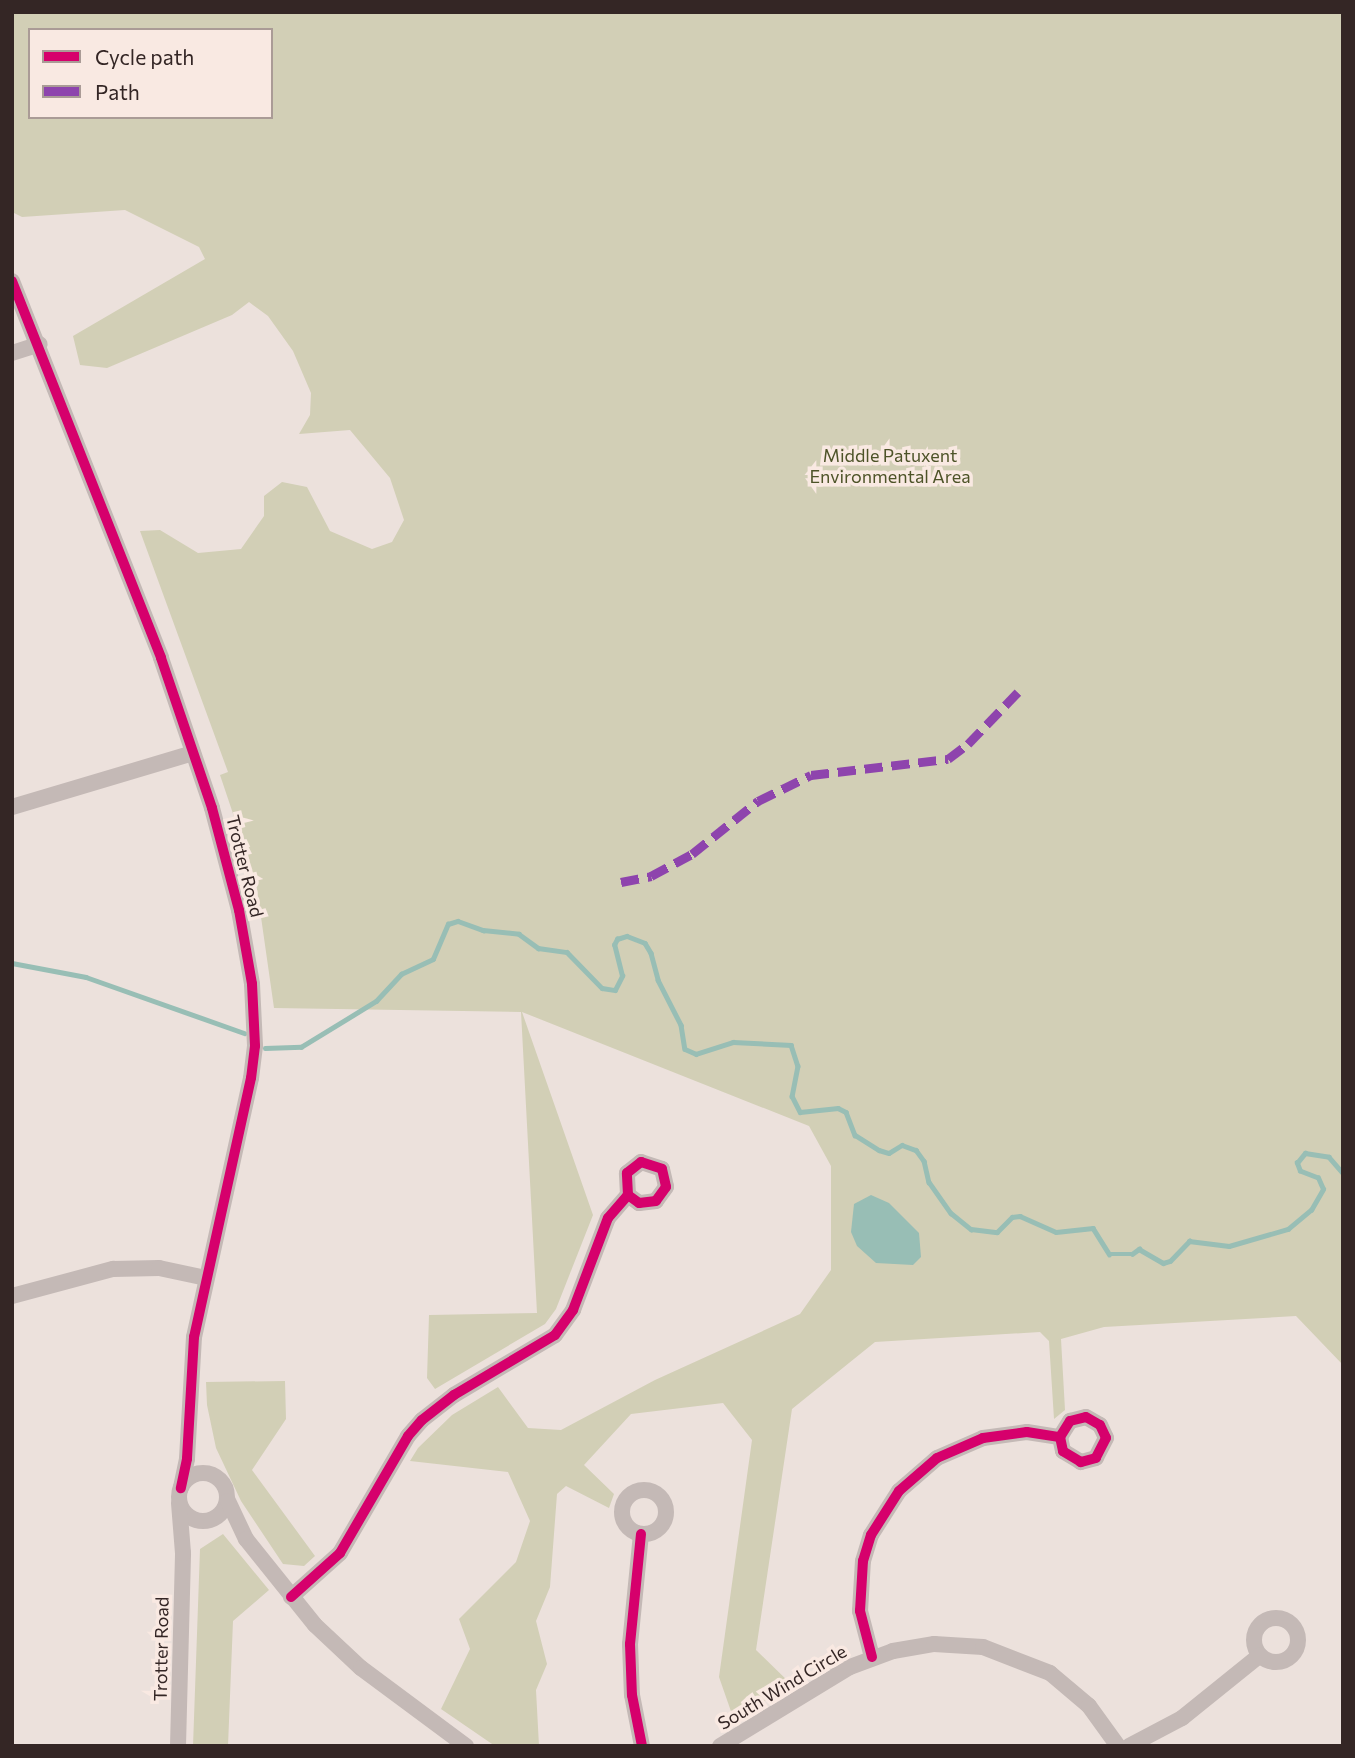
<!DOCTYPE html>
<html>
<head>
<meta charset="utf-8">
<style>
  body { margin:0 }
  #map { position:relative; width:1355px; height:1758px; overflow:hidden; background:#ece1dc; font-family:Commissioner,sans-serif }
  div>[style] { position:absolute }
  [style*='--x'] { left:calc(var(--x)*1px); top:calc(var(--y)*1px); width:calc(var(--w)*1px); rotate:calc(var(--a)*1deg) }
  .green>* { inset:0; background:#d2cfb6 }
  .water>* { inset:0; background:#98beb5 }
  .stream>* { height:4.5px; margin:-2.25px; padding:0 2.25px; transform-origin:2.25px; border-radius:2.25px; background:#98beb5 }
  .minor>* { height:16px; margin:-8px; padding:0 8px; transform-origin:8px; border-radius:8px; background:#c4b9b6 }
  .minor>.ring { margin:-8px; padding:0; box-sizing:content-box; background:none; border:16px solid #c4b9b6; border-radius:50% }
  .quiet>* { height:9px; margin-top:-4.5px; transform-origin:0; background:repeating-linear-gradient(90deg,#8e44ad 0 18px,transparent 0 27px) }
  .cycleway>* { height:10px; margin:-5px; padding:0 5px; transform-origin:5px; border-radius:5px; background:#d6006c }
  span { translate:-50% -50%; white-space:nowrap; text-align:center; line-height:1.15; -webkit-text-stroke:7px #f9e9e2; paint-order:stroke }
  .park-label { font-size:18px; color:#4d5328 }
  .street-label { font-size:18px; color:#342625 }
  .frame { position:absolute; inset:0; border:14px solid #342625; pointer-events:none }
  .legend { position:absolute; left:28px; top:28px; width:245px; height:91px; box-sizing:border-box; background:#f9e9e2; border:2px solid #aa9b96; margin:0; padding:9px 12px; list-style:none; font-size:21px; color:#342625 }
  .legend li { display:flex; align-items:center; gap:14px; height:35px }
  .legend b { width:35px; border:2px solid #aa9b96 }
</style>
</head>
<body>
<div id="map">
  <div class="green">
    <i style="clip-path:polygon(evenodd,12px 12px,1343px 12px,1343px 1365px,1296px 1316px,1104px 1327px,1061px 1339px,1065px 1410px,1054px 1419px,1049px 1341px,1040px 1332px,875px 1342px,792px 1409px,756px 1650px,792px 1685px,734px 1720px,719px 1677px,752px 1440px,723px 1403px,631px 1414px,584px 1465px,614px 1494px,609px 1508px,566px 1486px,557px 1494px,550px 1587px,536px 1621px,547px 1664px,536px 1690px,539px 1746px,495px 1746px,441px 1709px,470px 1649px,459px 1619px,516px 1562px,530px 1521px,508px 1472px,410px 1461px,418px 1448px,452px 1415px,498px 1387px,528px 1428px,561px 1430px,655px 1380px,800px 1314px,831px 1270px,831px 1166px,809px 1126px,522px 1012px,593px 1215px,556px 1309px,545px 1324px,435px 1389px,427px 1378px,429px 1315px,537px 1313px,521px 1012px,274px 1008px,256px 882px,220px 775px,228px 772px,140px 531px,160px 530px,198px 553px,241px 549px,264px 516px,264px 496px,282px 482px,307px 487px,330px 531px,372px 549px,392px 542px,404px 520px,390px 478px,350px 430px,299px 434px,310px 415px,311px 393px,293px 351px,268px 316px,249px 302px,232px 315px,107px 368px,80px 365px,73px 336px,205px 259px,199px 247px,125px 210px,22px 217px,12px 212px,12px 12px,30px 30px,271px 30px,271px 117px,30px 117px,30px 30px)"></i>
    <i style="clip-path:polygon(285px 1381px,286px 1419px,252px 1470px,315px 1556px,304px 1566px,283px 1564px,241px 1501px,216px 1448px,207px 1405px,206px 1382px)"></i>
    <i style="clip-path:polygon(223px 1534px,269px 1590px,233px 1621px,228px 1746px,193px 1746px,200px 1549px)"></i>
  </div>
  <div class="water">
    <i style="clip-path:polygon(871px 1195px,889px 1203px,919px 1233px,921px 1257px,913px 1265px,876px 1263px,857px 1246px,851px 1232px,854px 1204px)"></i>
  </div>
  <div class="stream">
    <i style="--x:12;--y:963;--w:75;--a:10.7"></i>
    <i style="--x:86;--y:977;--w:168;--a:19.5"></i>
    <i style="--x:265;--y:1048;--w:36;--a:-2"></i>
    <i style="--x:301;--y:1047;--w:88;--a:-31.5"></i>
    <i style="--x:376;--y:1001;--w:37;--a:-47"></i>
    <i style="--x:401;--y:974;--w:35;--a:-25"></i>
    <i style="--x:433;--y:959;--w:38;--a:-67"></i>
    <i style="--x:448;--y:924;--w:10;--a:-17"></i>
    <i style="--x:458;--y:921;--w:27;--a:20"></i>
    <i style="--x:483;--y:930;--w:36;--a:6"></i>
    <i style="--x:519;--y:934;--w:24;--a:36"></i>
    <i style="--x:538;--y:948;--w:29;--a:8"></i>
    <i style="--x:567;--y:952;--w:50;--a:45.8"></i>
    <i style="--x:602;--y:988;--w:13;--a:9"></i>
    <i style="--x:615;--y:990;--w:16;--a:-63"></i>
    <i style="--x:622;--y:976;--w:32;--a:-104"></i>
    <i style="--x:614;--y:945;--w:7;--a:-63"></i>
    <i style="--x:617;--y:939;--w:10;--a:-17"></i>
    <i style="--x:627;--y:936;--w:19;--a:21"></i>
    <i style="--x:645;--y:943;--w:12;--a:59"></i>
    <i style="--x:651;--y:953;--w:28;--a:75"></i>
    <i style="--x:658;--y:980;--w:51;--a:62.9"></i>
    <i style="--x:681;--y:1025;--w:24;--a:81"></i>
    <i style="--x:685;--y:1049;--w:12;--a:24"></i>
    <i style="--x:696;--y:1054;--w:39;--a:-18"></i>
    <i style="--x:733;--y:1042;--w:58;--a:3"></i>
    <i style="--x:791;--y:1045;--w:22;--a:72"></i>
    <i style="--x:798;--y:1066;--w:31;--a:101"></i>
    <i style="--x:792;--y:1096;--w:18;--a:63"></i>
    <i style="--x:800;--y:1112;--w:38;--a:-6"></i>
    <i style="--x:838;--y:1108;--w:9;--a:27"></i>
    <i style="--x:846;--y:1112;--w:25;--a:69"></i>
    <i style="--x:855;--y:1135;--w:28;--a:32"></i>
    <i style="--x:879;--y:1150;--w:10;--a:17"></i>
    <i style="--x:889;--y:1153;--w:15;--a:-32"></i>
    <i style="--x:902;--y:1145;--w:15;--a:20"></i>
    <i style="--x:916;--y:1150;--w:14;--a:54"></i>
    <i style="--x:924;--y:1161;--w:22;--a:77"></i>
    <i style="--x:929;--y:1182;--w:38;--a:55"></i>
    <i style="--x:951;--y:1213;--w:26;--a:39"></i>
    <i style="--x:971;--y:1229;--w:26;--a:7"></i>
    <i style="--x:997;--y:1232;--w:21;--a:-45"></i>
    <i style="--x:1012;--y:1217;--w:8;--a:-7"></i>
    <i style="--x:1020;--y:1216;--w:39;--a:24"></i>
    <i style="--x:1056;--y:1232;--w:37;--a:-6"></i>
    <i style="--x:1093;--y:1228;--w:31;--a:58"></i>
    <i style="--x:1109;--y:1254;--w:23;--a:0"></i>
    <i style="--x:1132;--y:1254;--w:9;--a:-36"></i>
    <i style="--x:1139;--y:1249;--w:28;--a:30"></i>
    <i style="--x:1163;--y:1263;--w:7;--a:-16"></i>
    <i style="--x:1170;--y:1261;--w:28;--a:-46"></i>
    <i style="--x:1189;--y:1241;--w:40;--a:7.1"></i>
    <i style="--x:1229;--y:1246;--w:61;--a:-16.1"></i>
    <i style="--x:1288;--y:1229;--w:30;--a:-40"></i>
    <i style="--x:1311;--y:1210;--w:24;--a:-60"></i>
    <i style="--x:1323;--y:1189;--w:12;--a:-114"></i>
    <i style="--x:1318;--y:1178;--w:19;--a:-159"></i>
    <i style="--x:1300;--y:1171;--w:9;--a:-111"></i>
    <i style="--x:1297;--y:1163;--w:13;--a:-51"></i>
    <i style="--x:1305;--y:1153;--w:24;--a:9"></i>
    <i style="--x:1329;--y:1157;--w:21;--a:49"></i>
  </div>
  <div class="minor">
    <i style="--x:12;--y:281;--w:405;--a:68.4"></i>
    <i style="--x:161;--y:658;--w:158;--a:71.2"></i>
    <i style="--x:212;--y:808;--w:106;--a:75.2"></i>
    <i style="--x:239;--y:910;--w:75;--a:80"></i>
    <i style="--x:252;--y:984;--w:62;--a:87.2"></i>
    <i style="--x:255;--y:1046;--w:32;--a:97"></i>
    <i style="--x:251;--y:1078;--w:265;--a:102.4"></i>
    <i style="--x:194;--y:1337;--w:122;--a:93.3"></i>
    <i style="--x:187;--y:1459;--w:30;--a:102"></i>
    <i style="--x:12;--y:353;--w:29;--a:-18"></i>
    <i style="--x:12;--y:807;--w:189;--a:-16.6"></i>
    <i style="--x:12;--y:1296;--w:105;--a:-15"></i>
    <i style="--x:113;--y:1269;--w:46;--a:-1.2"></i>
    <i style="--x:159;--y:1268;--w:48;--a:12"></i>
    <i class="ring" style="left:179px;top:1473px;width:32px;height:32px"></i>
    <i class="ring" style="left:622px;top:1490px;width:28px;height:28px"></i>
    <i style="--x:228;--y:1501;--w:42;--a:64.7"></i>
    <i style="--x:246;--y:1539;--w:110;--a:51.3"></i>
    <i style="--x:315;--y:1625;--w:63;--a:43.1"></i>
    <i style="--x:361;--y:1668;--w:131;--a:36.6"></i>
    <i style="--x:641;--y:1534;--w:111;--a:95.7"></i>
    <i style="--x:630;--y:1644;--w:51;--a:87.8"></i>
    <i style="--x:632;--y:1695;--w:52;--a:78.9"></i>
    <i style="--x:291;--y:1597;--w:66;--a:-41.9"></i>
    <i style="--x:340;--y:1553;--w:135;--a:-59.8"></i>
    <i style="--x:408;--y:1436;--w:21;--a:-49"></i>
    <i style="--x:422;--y:1420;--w:41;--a:-38"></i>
    <i style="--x:454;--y:1395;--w:117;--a:-30.7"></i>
    <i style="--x:555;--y:1335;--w:31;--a:-54"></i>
    <i style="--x:573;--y:1310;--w:98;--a:-69.2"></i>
    <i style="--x:608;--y:1218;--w:30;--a:-49"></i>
    <i style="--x:628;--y:1195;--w:22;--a:-93"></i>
    <i style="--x:627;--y:1173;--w:18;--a:-38"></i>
    <i style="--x:641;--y:1162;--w:22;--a:18"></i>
    <i style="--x:662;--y:1169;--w:18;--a:77"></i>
    <i style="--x:666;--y:1187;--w:17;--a:126"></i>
    <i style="--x:656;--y:1201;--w:17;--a:173"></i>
    <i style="--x:639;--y:1203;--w:14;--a:-144"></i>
    <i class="ring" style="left:1254px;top:1618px;width:28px;height:28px"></i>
    <i style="--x:872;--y:1657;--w:48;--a:-104.6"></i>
    <i style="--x:860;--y:1611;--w:50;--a:-86.6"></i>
    <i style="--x:863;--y:1561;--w:27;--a:-73"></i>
    <i style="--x:871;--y:1535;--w:52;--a:-57.5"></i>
    <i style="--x:899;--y:1491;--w:50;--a:-41"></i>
    <i style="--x:937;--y:1458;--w:50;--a:-23.5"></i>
    <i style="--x:983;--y:1438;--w:44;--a:-7.8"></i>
    <i style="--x:1027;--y:1432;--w:33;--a:9"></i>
    <i style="--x:1060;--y:1437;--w:19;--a:-58"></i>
    <i style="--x:1070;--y:1421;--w:16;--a:-14"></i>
    <i style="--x:1086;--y:1417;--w:16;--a:30"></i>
    <i style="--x:1100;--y:1425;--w:14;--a:65"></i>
    <i style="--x:1106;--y:1438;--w:22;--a:117"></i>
    <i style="--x:1096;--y:1458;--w:16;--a:165"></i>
    <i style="--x:1081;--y:1462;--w:21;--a:-149"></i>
    <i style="--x:1063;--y:1451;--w:14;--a:-102"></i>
    <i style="--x:178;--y:1746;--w:193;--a:-88.5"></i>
    <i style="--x:183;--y:1553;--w:50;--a:-94.6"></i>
    <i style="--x:720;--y:1746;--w:152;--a:-31.3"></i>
    <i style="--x:850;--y:1667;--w:46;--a:-20.4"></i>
    <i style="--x:893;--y:1651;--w:42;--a:-9.7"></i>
    <i style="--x:934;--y:1644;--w:49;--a:3.5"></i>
    <i style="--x:983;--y:1647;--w:72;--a:21.2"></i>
    <i style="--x:1050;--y:1673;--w:51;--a:40.2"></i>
    <i style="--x:1089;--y:1706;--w:49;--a:54.1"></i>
    <i style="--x:1129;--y:1746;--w:60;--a:-27.8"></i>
    <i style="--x:1182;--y:1718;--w:100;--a:-38.9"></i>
  </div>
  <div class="quiet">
    <i style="--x:621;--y:882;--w:31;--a:-11"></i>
    <i style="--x:651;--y:876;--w:47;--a:-28.2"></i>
    <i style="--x:692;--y:854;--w:85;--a:-38.8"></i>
    <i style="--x:758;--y:801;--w:59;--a:-26.1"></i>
    <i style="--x:811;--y:775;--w:138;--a:-6.7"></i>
    <i style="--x:948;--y:759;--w:25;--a:-37"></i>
    <i style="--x:968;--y:744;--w:72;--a:-46.1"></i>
  </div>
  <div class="cycleway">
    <i style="--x:12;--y:281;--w:405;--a:68.4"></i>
    <i style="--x:161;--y:658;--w:158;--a:71.2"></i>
    <i style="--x:212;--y:808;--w:106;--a:75.2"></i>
    <i style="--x:239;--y:910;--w:75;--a:80"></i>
    <i style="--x:252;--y:984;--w:62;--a:87.2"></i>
    <i style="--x:255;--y:1046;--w:32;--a:97"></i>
    <i style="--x:251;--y:1078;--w:265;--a:102.4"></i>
    <i style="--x:194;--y:1337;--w:122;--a:93.3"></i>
    <i style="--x:187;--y:1459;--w:30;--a:102"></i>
    <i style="--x:641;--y:1534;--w:111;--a:95.7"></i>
    <i style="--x:630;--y:1644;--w:51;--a:87.8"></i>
    <i style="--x:632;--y:1695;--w:52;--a:78.9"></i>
    <i style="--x:291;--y:1597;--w:66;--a:-41.9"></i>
    <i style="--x:340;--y:1553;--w:135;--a:-59.8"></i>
    <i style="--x:408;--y:1436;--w:21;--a:-49"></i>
    <i style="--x:422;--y:1420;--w:41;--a:-38"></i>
    <i style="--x:454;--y:1395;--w:117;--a:-30.7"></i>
    <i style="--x:555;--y:1335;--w:31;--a:-54"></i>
    <i style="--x:573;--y:1310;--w:98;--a:-69.2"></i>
    <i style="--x:608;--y:1218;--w:30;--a:-49"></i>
    <i style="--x:628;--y:1195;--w:22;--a:-93"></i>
    <i style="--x:627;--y:1173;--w:18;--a:-38"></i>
    <i style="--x:641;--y:1162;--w:22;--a:18"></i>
    <i style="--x:662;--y:1169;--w:18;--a:77"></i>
    <i style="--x:666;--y:1187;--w:17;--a:126"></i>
    <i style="--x:656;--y:1201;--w:17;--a:173"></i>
    <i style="--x:639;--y:1203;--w:14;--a:-144"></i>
    <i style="--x:872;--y:1657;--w:48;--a:-104.6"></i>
    <i style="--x:860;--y:1611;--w:50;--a:-86.6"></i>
    <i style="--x:863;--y:1561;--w:27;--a:-73"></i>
    <i style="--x:871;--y:1535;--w:52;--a:-57.5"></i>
    <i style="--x:899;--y:1491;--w:50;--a:-41"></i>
    <i style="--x:937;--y:1458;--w:50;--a:-23.5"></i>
    <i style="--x:983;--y:1438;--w:44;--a:-7.8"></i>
    <i style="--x:1027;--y:1432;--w:33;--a:9"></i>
    <i style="--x:1060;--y:1437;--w:19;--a:-58"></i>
    <i style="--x:1070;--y:1421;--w:16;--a:-14"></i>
    <i style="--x:1086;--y:1417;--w:16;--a:30"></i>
    <i style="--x:1100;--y:1425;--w:14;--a:65"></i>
    <i style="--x:1106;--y:1438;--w:22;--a:117"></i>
    <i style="--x:1096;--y:1458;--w:16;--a:165"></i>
    <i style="--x:1081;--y:1462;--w:21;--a:-149"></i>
    <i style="--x:1063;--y:1451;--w:14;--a:-102"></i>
  </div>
  <div class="park-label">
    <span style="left:890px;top:466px">Middle Patuxent<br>Environmental Area</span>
  </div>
  <div class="street-label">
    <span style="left:245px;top:866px;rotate:76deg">Trotter Road</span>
    <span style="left:161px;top:1649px;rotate:-89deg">Trotter Road</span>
    <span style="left:782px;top:1687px;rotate:-31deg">South Wind Circle</span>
  </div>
  <div class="frame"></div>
  <ul class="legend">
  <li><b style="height:9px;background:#d6006c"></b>Cycle path</li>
  <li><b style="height:9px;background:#8e44ad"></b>Path</li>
  </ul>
</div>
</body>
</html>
